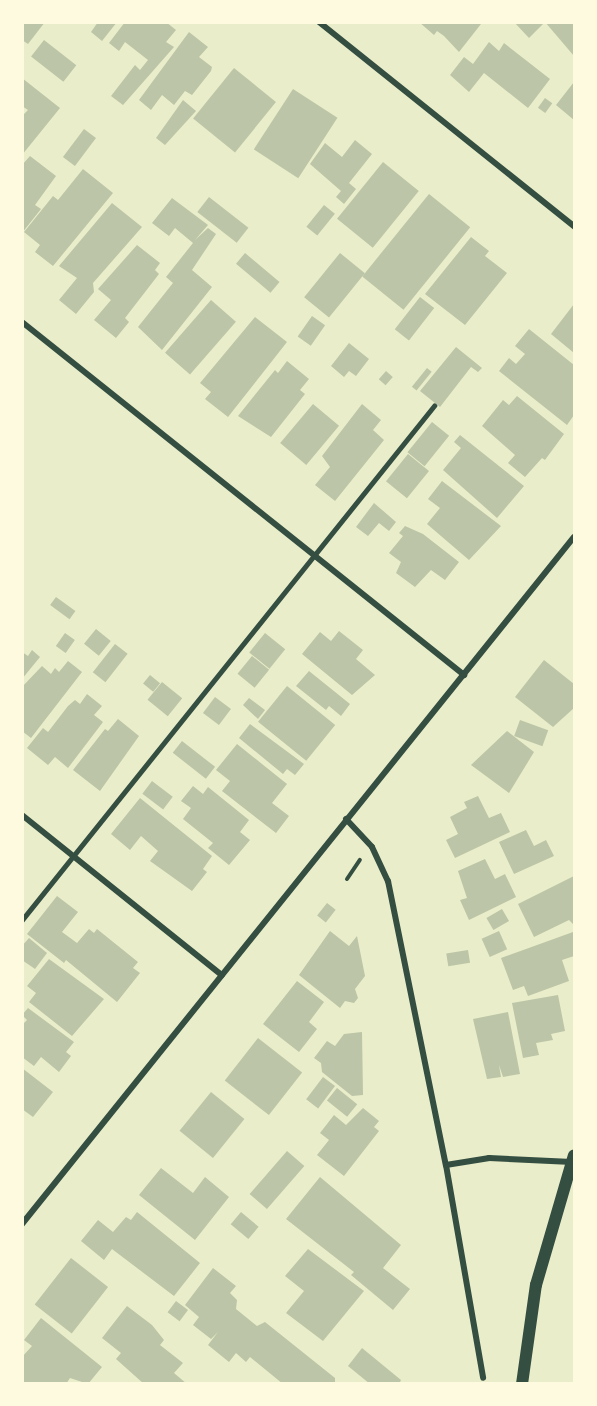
<!DOCTYPE html>
<html>
<head>
<meta charset="utf-8">
<style>
  body { margin:0 }
  #map { position:relative; width:597px; height:1406px; overflow:hidden; background:#e9edc9; font-family:Figtree,sans-serif }
  div>[style] { position:absolute }
  [style*='--x'] { left:calc(var(--x)*1px); top:calc(var(--y)*1px); width:calc(var(--w)*1px); rotate:calc(var(--a)*1deg) }
  .building>* { inset:0; background:#bcc5a7; transform-origin:0 0 }
  .path>* { height:4px; margin:-2px; padding:0 2px; transform-origin:2px; border-radius:2px; background:#344e41 }
  .service>* { height:4.5px; margin:-2.25px; padding:0 2.25px; transform-origin:2.25px; border-radius:2.25px; background:#344e41 }
  .minor>* { height:6px; margin:-3px; padding:0 3px; transform-origin:3px; border-radius:3px; background:#344e41 }
  .secondary>* { height:12px; margin:-6px; padding:0 6px; transform-origin:6px; border-radius:6px; background:#344e41 }
  span { translate:-50% -50%; white-space:nowrap; text-align:center; line-height:1.15; -webkit-text-stroke:6px #fefae0; paint-order:stroke }
  .frame { position:absolute; inset:0; border:24px solid #fefae0; pointer-events:none }
</style>
</head>
<body>
<div id="map">
  <div class="building">
    <i style="clip-path:polygon(22px 22px,45px 22px,28px 44px,22px 40px)"></i>
    <i style="clip-path:polygon(98px 22px,117px 22px,102px 41px,91px 32px)"></i>
    <i style="clip-path:polygon(125px 22px,166px 22px,176px 30px,166px 42px,174px 47px,123px 105px,111px 96px,135px 65px,140px 70px,148px 60px,125px 42px,119px 51px,109px 43px)"></i>
    <i style="clip-path:polygon(419px 22px,479px 22px,481px 24px,459px 52px,444px 36px,437px 31px,434px 35px)"></i>
    <i style="clip-path:polygon(514px 22px,545px 22px,529px 38px)"></i>
    <i style="clip-path:polygon(545px 22px,574px 22px,574px 56px)"></i>
    <i style="clip-path:polygon(189px 32px,208px 47px,199px 57px,212px 67px,211px 71px,192px 95px,185px 91px,174px 105px,162px 95px,151px 110px,139px 100px)"></i>
    <i style="left:44px;top:40px;width:41px;height:21px;rotate:38deg"></i>
    <i style="clip-path:polygon(489px 42px,499px 51px,504px 43px,550px 79px,528px 108px,484px 73px,469px 92px,450px 75px,464px 57px,473px 64px)"></i>
    <i style="left:234px;top:68px;width:54px;height:65px;rotate:39deg"></i>
    <i style="clip-path:polygon(22px 78px,60px 108px,22px 155px,22px 116px,28px 110px,22px 106px)"></i>
    <i style="clip-path:polygon(574px 82px,574px 120px,556px 105px)"></i>
    <i style="left:293px;top:89px;width:53px;height:72px;rotate:33deg"></i>
    <i style="left:545px;top:98px;width:9px;height:12px;rotate:36deg"></i>
    <i style="clip-path:polygon(183px 100px,196px 111px,165px 145px,156px 138px)"></i>
    <i style="left:84px;top:129px;width:15px;height:35px;rotate:37deg"></i>
    <i style="clip-path:polygon(355px 140px,372px 154px,349px 183px,356px 189px,344px 204px,336px 197px,341px 191px,310px 164px,325px 143px,342px 157px)"></i>
    <i style="clip-path:polygon(30px 156px,56px 176px,35px 205px,41px 209px,22px 233px,22px 165px)"></i>
    <i style="left:383px;top:162px;width:46px;height:73px;rotate:39deg"></i>
    <i style="clip-path:polygon(83px 169px,113px 193px,53px 266px,35px 252px,40px 245px,24px 232px,53px 196px,58px 200px)"></i>
    <i style="left:429px;top:194px;width:53px;height:106px;rotate:39deg"></i>
    <i style="left:209px;top:197px;width:50px;height:19px;rotate:38deg"></i>
    <i style="clip-path:polygon(172px 198px,208px 225px,195px 240px,208px 228px,216px 234px,192px 270px,212px 287px,162px 350px,138px 327px,173px 283px,166px 277px,193px 243px,175px 228px,169px 236px,152px 223px)"></i>
    <i style="clip-path:polygon(112px 203px,142px 227px,93px 283px,94px 292px,76px 314px,59px 300px,77px 278px,59px 266px)"></i>
    <i style="left:324px;top:205px;width:14px;height:28px;rotate:39deg"></i>
    <i style="clip-path:polygon(471px 237px,489px 251px,485px 256px,507px 273px,465px 325px,425px 294px)"></i>
    <i style="clip-path:polygon(137px 245px,160px 263px,155px 270px,159px 274px,125px 318px,129px 322px,116px 338px,94px 320px,111px 300px,98px 289px)"></i>
    <i style="left:245px;top:253px;width:45px;height:14px;rotate:40deg"></i>
    <i style="left:340px;top:253px;width:32px;height:57px;rotate:39deg"></i>
    <i style="left:420px;top:297px;width:18px;height:41px;rotate:38deg"></i>
    <i style="left:211px;top:300px;width:33px;height:70px;rotate:41deg"></i>
    <i style="clip-path:polygon(574px 304px,574px 353px,551px 334px)"></i>
    <i style="left:312px;top:316px;width:16px;height:25px;rotate:35deg"></i>
    <i style="clip-path:polygon(255px 317px,287px 342px,228px 417px,205px 399px,211px 392px,200px 383px)"></i>
    <i style="clip-path:polygon(529px 329px,574px 365px,574px 415px,567px 425px,499px 371px,509px 358px,516px 364px,525px 354px,515px 346px)"></i>
    <i style="clip-path:polygon(349px 343px,369px 359px,356px 376px,349px 371px,344px 377px,331px 366px)"></i>
    <i style="clip-path:polygon(456px 347px,482px 368px,478px 372px,471px 367px,440px 407px,420px 391px)"></i>
    <i style="clip-path:polygon(287px 361px,309px 379px,300px 390px,305px 394px,271px 437px,238px 416px,275px 370px,278px 373px)"></i>
    <i style="left:427px;top:368px;width:6px;height:24px;rotate:39deg"></i>
    <i style="left:386px;top:371px;width:9px;height:11px;rotate:41deg"></i>
    <i style="clip-path:polygon(517px 396px,564px 434px,545px 460px,542px 458px,525px 477px,508px 463px,515px 455px,482px 426px,503px 400px,509px 405px)"></i>
    <i style="left:313px;top:404px;width:34px;height:51px;rotate:40deg"></i>
    <i style="clip-path:polygon(362px 404px,381px 420px,373px 430px,384px 440px,335px 501px,315px 485px,330px 467px,322px 456px)"></i>
    <i style="left:432px;top:422px;width:22px;height:39px;rotate:39deg"></i>
    <i style="clip-path:polygon(460px 435px,524px 486px,497px 518px,443px 470px,461px 448px,454px 442px)"></i>
    <i style="left:408px;top:454px;width:27px;height:35px;rotate:39deg"></i>
    <i style="clip-path:polygon(442px 481px,501px 526px,469px 560px,427px 524px,440px 508px,428px 499px)"></i>
    <i style="clip-path:polygon(374px 503px,396px 522px,389px 531px,379px 523px,368px 536px,356px 527px)"></i>
    <i style="clip-path:polygon(405px 526px,423px 534px,459px 562px,445px 580px,431px 570px,415px 587px,396px 573px,401px 562px,389px 553px,403px 536px,399px 533px)"></i>
    <i style="left:56px;top:597px;width:24px;height:10px;rotate:36deg"></i>
    <i style="left:96px;top:629px;width:19px;height:19px;rotate:39deg"></i>
    <i style="clip-path:polygon(339px 631px,363px 650px,356px 659px,375px 675px,352px 695px,302px 654px,320px 632px,331px 641px)"></i>
    <i style="left:65px;top:633px;width:12px;height:16px;rotate:35deg"></i>
    <i style="left:265px;top:633px;width:26px;height:25px;rotate:39deg"></i>
    <i style="left:115px;top:644px;width:16px;height:36px;rotate:38deg"></i>
    <i style="clip-path:polygon(32px 650px,40px 657px,22px 679px,22px 652px,28px 656px)"></i>
    <i style="left:252px;top:656px;width:22px;height:23px;rotate:39deg"></i>
    <i style="clip-path:polygon(544px 660px,574px 684px,574px 708px,553px 727px,515px 697px)"></i>
    <i style="clip-path:polygon(68px 661px,82px 672px,31px 738px,22px 731px,22px 687px,42px 666px,51px 674px,55px 668px,59px 672px)"></i>
    <i style="clip-path:polygon(309px 671px,350px 704px,341px 716px,329px 706px,326px 710px,296px 686px)"></i>
    <i style="left:150px;top:675px;width:13px;height:11px;rotate:39deg"></i>
    <i style="left:162px;top:682px;width:26px;height:23px;rotate:39deg"></i>
    <i style="left:287px;top:686px;width:62px;height:46px;rotate:39deg"></i>
    <i style="clip-path:polygon(87px 694px,102px 706px,94px 715px,103px 722px,68px 768px,55px 757px,48px 765px,27px 748px,43px 728px,48px 732px,68px 706px,75px 700px,80px 704px)"></i>
    <i style="left:215px;top:697px;width:20px;height:20px;rotate:37deg"></i>
    <i style="clip-path:polygon(249px 698px,265px 710px,258px 719px,243px 705px)"></i>
    <i style="clip-path:polygon(118px 719px,139px 736px,100px 791px,73px 770px,105px 729px,108px 731px)"></i>
    <i style="left:520px;top:720px;width:30px;height:17px;rotate:20deg"></i>
    <i style="clip-path:polygon(250px 724px,304px 764px,295px 775px,287px 769px,283px 774px,239px 738px)"></i>
    <i style="clip-path:polygon(507px 731px,534px 752px,509px 793px,471px 765px)"></i>
    <i style="left:182px;top:741px;width:42px;height:15px;rotate:38deg"></i>
    <i style="clip-path:polygon(237px 744px,287px 784px,272px 803px,289px 816px,276px 833px,222px 791px,230px 781px,216px 770px)"></i>
    <i style="left:152px;top:781px;width:26px;height:16px;rotate:37deg"></i>
    <i style="clip-path:polygon(193px 786px,203px 794px,208px 787px,249px 820px,240px 832px,250px 840px,229px 865px,208px 848px,213px 843px,183px 819px,191px 808px,181px 801px)"></i>
    <i style="clip-path:polygon(478px 796px,489px 818px,501px 813px,510px 832px,455px 858px,446px 840px,458px 834px,450px 817px,467px 808px,464px 802px)"></i>
    <i style="clip-path:polygon(140px 798px,212px 856px,203px 869px,207px 872px,192px 891px,150px 861px,158px 851px,141px 836px,130px 850px,111px 834px)"></i>
    <i style="clip-path:polygon(526px 830px,534px 846px,546px 840px,554px 856px,514px 874px,499px 842px)"></i>
    <i style="clip-path:polygon(485px 859px,495px 879px,505px 874px,516px 897px,469px 920px,460px 900px,467px 898px,458px 871px)"></i>
    <i style="clip-path:polygon(574px 876px,574px 925px,569px 920px,534px 937px,518px 904px)"></i>
    <i style="clip-path:polygon(57px 896px,78px 912px,62px 932px,77px 943px,89px 929px,94px 933px,97px 929px,138px 962px,133px 968px,140px 973px,117px 1002px,66px 960px,64px 963px,27px 934px)"></i>
    <i style="left:327px;top:903px;width:11px;height:16px;rotate:38deg"></i>
    <i style="left:502px;top:909px;width:14px;height:18px;rotate:60deg"></i>
    <i style="clip-path:polygon(330px 931px,349px 946px,357px 936px,365px 976px,355px 989px,358px 998px,354px 1003px,345px 1001px,340px 1008px,299px 975px)"></i>
    <i style="left:499px;top:931px;width:20px;height:19px;rotate:66deg"></i>
    <i style="clip-path:polygon(573px 932px,574px 956px,562px 960px,569px 981px,528px 996px,524px 986px,513px 990px,501px 958px)"></i>
    <i style="clip-path:polygon(29px 938px,47px 953px,35px 969px,22px 960px,22px 946px)"></i>
    <i style="left:468px;top:950px;width:13px;height:22px;rotate:81deg"></i>
    <i style="clip-path:polygon(49px 959px,104px 999px,72px 1036px,29px 1002px,36px 993px,27px 986px)"></i>
    <i style="clip-path:polygon(297px 981px,324px 1002px,309px 1022px,317px 1029px,299px 1052px,263px 1024px)"></i>
    <i style="clip-path:polygon(558px 995px,565px 1031px,551px 1034px,553px 1040px,536px 1043px,539px 1055px,523px 1058px,512px 1003px)"></i>
    <i style="clip-path:polygon(28px 1008px,74px 1042px,66px 1052px,71px 1056px,59px 1072px,41px 1057px,34px 1066px,22px 1057px,22px 1025px,27px 1020px,22px 1015px)"></i>
    <i style="clip-path:polygon(508px 1012px,520px 1074px,503px 1077px,499px 1065px,501px 1077px,487px 1079px,473px 1019px)"></i>
    <i style="clip-path:polygon(362px 1032px,363px 1095px,352px 1096px,322px 1072px,321px 1063px,314px 1058px,327px 1041px,335px 1046px,344px 1034px)"></i>
    <i style="left:258px;top:1038px;width:56px;height:54px;rotate:38deg"></i>
    <i style="clip-path:polygon(22px 1068px,53px 1092px,33px 1117px,22px 1109px)"></i>
    <i style="left:323px;top:1077px;width:15px;height:28px;rotate:37deg"></i>
    <i style="left:337px;top:1088px;width:26px;height:16px;rotate:39deg"></i>
    <i style="left:211px;top:1092px;width:43px;height:50px;rotate:39deg"></i>
    <i style="clip-path:polygon(363px 1108px,379px 1121px,374px 1127px,379px 1131px,344px 1176px,317px 1155px,329px 1140px,320px 1133px,334px 1115px,346px 1125px)"></i>
    <i style="left:287px;top:1151px;width:23px;height:57px;rotate:41deg"></i>
    <i style="clip-path:polygon(161px 1168px,193px 1193px,205px 1177px,229px 1197px,195px 1240px,139px 1195px)"></i>
    <i style="clip-path:polygon(320px 1177px,401px 1245px,383px 1268px,410px 1289px,393px 1310px,351px 1275px,354px 1272px,286px 1219px)"></i>
    <i style="clip-path:polygon(137px 1212px,200px 1263px,174px 1296px,112px 1249px,104px 1260px,81px 1241px,98px 1220px,113px 1232px,126px 1217px,131px 1220px)"></i>
    <i style="left:241px;top:1212px;width:23px;height:16px;rotate:40deg"></i>
    <i style="clip-path:polygon(308px 1249px,364px 1291px,323px 1341px,286px 1313px,304px 1291px,285px 1276px)"></i>
    <i style="left:71px;top:1258px;width:47px;height:59px;rotate:38deg"></i>
    <i style="clip-path:polygon(213px 1268px,236px 1286px,230px 1293px,237px 1300px,236px 1309px,257px 1326px,265px 1322px,335px 1378px,335px 1384px,283px 1384px,250px 1357px,246px 1362px,236px 1353px,229px 1362px,208px 1345px,218px 1332px,211px 1339px,193px 1325px,199px 1317px,185px 1305px)"></i>
    <i style="left:176px;top:1301px;width:15px;height:14px;rotate:37deg"></i>
    <i style="clip-path:polygon(127px 1306px,152px 1325px,164px 1340px,160px 1345px,183px 1363px,174px 1373px,187px 1384px,144px 1384px,116px 1359px,121px 1353px,102px 1338px)"></i>
    <i style="clip-path:polygon(41px 1318px,102px 1367px,88px 1384px,70px 1378px,66px 1384px,22px 1384px,22px 1357px,32px 1346px,24px 1340px)"></i>
    <i style="clip-path:polygon(362px 1348px,401px 1380px,399px 1384px,370px 1384px,348px 1366px)"></i>
  </div>
  <div class="path">
    <i style="--x:347;--y:879;--w:23;--a:-56"></i>
  </div>
  <div class="service">
    <i style="--x:22;--y:920;--w:659;--a:-51.29"></i>
  </div>
  <div class="minor">
    <i style="--x:319;--y:22;--w:327;--a:38.7"></i>
    <i style="--x:22;--y:322;--w:566;--a:38.61"></i>
    <i style="--x:22;--y:815;--w:256;--a:38.7"></i>
    <i style="--x:346;--y:819;--w:38;--a:47"></i>
    <i style="--x:372;--y:847;--w:38;--a:65"></i>
    <i style="--x:388;--y:881;--w:290;--a:78.5"></i>
    <i style="--x:446;--y:1165;--w:216;--a:80.1"></i>
    <i style="--x:446;--y:1165;--w:44;--a:-9.2"></i>
    <i style="--x:489;--y:1158;--w:83;--a:2.8"></i>
    <i style="--x:22;--y:1224;--w:881;--a:-51.22"></i>
  </div>
  <div class="secondary">
    <i style="--x:522;--y:1384;--w:100;--a:-82"></i>
    <i style="--x:536;--y:1285;--w:135;--a:-73.7"></i>
  </div>
  <div class="frame"></div>
</div>
</body>
</html>
